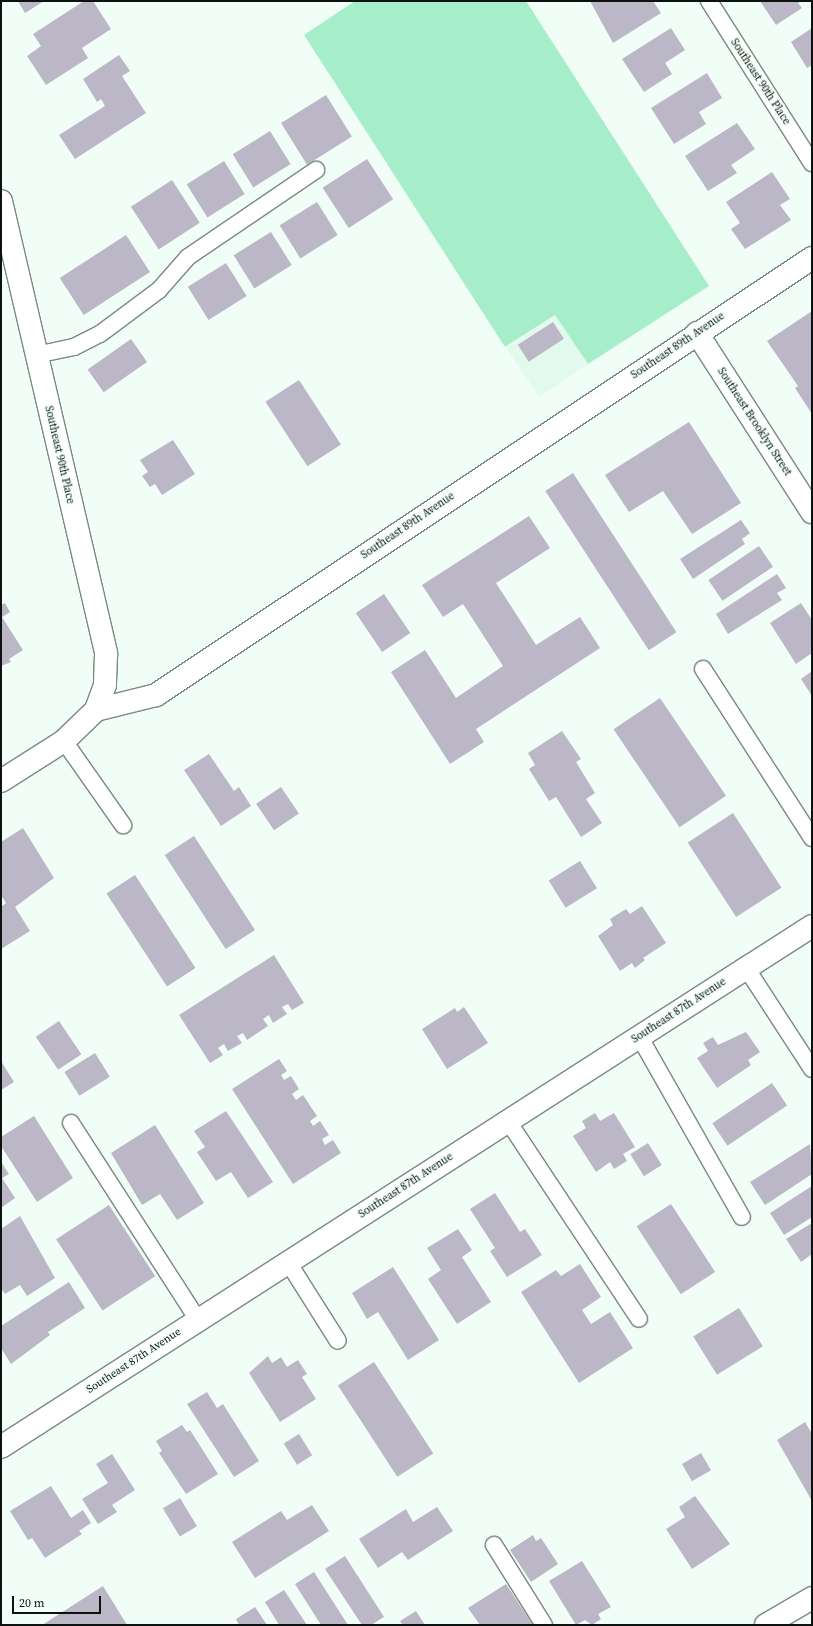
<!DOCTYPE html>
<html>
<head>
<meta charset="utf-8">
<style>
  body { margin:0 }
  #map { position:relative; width:813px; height:1626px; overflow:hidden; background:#f1fef7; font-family:"Source Serif 4",serif }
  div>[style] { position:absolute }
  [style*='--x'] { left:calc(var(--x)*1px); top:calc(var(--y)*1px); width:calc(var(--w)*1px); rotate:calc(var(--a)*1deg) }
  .built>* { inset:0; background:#e1faed; transform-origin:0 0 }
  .green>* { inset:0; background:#a6eeca }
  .building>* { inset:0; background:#bcb7c6; transform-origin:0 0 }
  .roads { filter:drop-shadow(1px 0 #7a8981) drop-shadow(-1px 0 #7a8981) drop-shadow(0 1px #7a8981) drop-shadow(0 -1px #7a8981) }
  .service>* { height:16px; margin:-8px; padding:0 8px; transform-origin:8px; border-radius:8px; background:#fff }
  .minor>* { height:22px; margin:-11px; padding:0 11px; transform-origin:11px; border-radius:11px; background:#fff }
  span { translate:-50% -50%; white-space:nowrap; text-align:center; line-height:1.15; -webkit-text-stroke:3.5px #f1fef7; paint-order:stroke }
  .street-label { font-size:11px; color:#0c120f }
  .frame { position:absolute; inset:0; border:2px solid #0c120f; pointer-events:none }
  .scale { position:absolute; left:12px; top:1596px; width:89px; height:18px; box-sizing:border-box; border:2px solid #0c120f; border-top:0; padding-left:5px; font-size:12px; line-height:14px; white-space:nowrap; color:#0c120f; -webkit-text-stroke:3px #f1fef7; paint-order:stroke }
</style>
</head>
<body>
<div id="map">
  <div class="built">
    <i style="left:555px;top:315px;width:59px;height:59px;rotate:56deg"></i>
  </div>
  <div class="green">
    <i style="clip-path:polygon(355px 1px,526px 1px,709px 286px,588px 364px,555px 315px,505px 347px,304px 35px)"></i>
  </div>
  <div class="building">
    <i style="clip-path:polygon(18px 1px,44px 1px,25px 13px)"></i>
    <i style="clip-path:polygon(84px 1px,93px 1px,111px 29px,82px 48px,88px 58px,46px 85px,27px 56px,41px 46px,33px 34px)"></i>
    <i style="clip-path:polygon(590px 1px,653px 1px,661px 13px,613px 43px)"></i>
    <i style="clip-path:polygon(760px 1px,802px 1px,798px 3px,802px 8px,776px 25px)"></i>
    <i style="clip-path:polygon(671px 28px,685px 50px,665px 63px,672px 74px,644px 92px,622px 59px)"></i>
    <i style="clip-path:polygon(812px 28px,812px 65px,807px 68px,791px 42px)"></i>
    <i style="clip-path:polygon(119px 55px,130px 71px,122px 76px,146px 113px,75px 159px,59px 135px,105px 106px,101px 99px,97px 102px,83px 79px)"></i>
    <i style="clip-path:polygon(707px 73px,722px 98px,699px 112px,706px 124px,674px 144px,651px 108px)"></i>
    <i style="left:326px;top:95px;width:49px;height:53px;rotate:58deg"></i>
    <i style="clip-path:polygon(737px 123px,755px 149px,731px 165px,737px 173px,708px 191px,685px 156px)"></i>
    <i style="left:270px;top:131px;width:39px;height:44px;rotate:58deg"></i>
    <i style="left:367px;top:159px;width:48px;height:53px;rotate:57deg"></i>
    <i style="left:224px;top:161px;width:39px;height:44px;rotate:58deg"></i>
    <i style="clip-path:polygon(772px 172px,790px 199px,780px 205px,791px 220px,745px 249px,731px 229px,740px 223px,726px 202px)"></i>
    <i style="left:172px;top:180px;width:51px;height:49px;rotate:57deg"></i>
    <i style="left:317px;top:202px;width:39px;height:44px;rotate:58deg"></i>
    <i style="left:271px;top:232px;width:39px;height:44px;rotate:58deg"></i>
    <i style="left:126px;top:235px;width:44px;height:79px;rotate:57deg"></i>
    <i style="left:226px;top:263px;width:39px;height:45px;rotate:58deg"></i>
    <i style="clip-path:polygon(812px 311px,812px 414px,795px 388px,798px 386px,767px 341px)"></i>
    <i style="left:553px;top:322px;width:20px;height:42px;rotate:57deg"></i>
    <i style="left:131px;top:339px;width:28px;height:53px;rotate:55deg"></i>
    <i style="left:299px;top:380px;width:77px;height:40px;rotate:57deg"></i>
    <i style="clip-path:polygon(689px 422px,741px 503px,692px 534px,663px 491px,629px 512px,605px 475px)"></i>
    <i style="clip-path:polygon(173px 440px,195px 474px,162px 495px,155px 484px,150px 487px,142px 476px,148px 472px,140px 460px)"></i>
    <i style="left:573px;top:473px;width:190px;height:33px;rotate:57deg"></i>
    <i style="clip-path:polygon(529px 516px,550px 548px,496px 583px,536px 645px,580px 617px,600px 648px,476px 729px,484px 742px,450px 764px,391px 672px,425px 650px,456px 698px,503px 666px,463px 604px,443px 617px,422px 585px)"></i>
    <i style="clip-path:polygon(741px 520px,750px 533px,742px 539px,745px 544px,693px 579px,680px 559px)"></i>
    <i style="left:759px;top:546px;width:25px;height:61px;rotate:56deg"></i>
    <i style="clip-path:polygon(777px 574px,786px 588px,777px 593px,782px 600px,728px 634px,716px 614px)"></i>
    <i style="left:384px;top:594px;width:47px;height:34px;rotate:56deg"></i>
    <i style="clip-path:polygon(5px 603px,10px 612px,2px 617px,23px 650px,9px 659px,11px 662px,1px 666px,1px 605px)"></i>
    <i style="clip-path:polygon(801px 603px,812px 620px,812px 653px,796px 664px,770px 623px)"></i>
    <i style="clip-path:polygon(812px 671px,812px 696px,801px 679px)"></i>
    <i style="left:660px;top:698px;width:118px;height:56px;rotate:56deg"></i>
    <i style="clip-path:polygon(562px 731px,581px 759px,576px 762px,595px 793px,586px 799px,602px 823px,581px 837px,556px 797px,549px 801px,529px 769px,535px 765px,528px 753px)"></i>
    <i style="clip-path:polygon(209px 754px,234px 791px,239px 787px,251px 806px,221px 826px,184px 770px)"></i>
    <i style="left:281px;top:787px;width:32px;height:30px;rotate:56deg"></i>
    <i style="left:733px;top:813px;width:89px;height:54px;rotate:57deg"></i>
    <i style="clip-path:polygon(23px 828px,54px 878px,15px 907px,30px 931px,1px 949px,1px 907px,6px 903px,1px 895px,1px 842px)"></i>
    <i style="left:194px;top:836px;width:112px;height:35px;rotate:57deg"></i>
    <i style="left:580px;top:861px;width:32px;height:37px;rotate:58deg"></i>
    <i style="left:135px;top:875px;width:111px;height:34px;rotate:57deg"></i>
    <i style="clip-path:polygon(642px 906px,666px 943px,643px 958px,645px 960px,635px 968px,632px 963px,620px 971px,598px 936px,613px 925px,610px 919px,626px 909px,630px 914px)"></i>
    <i style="clip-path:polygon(274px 955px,304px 1003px,292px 1010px,288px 1004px,282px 1007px,287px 1014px,273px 1023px,269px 1015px,263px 1019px,268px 1026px,247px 1040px,243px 1033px,237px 1036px,242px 1043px,228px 1051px,224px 1044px,218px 1048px,223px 1055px,210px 1063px,179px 1015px)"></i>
    <i style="clip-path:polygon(464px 1007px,488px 1043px,447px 1069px,422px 1029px,455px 1008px,457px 1012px)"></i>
    <i style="left:59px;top:1021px;width:40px;height:28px;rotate:56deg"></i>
    <i style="clip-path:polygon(746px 1032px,760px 1052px,748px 1060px,751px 1065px,717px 1088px,697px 1058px,708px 1051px,703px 1043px,713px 1037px,718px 1045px)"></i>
    <i style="left:95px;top:1053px;width:28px;height:36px;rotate:58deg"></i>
    <i style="clip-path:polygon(279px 1059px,287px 1071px,281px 1075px,284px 1080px,291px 1076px,299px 1089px,292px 1094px,296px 1100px,303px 1095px,317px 1116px,310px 1121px,313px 1126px,320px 1121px,329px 1135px,322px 1139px,325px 1145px,333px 1140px,341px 1153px,293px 1184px,232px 1089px)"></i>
    <i style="clip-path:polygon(1px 1061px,14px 1082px,1px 1090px)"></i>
    <i style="left:772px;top:1083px;width:27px;height:72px;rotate:56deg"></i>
    <i style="clip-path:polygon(226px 1111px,273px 1182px,248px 1198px,231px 1172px,216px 1181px,197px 1152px,205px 1147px,194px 1131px)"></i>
    <i style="clip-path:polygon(595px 1113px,600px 1121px,614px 1113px,635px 1147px,623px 1154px,627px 1161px,614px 1169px,610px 1162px,596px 1172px,573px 1136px,586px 1128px,582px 1121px)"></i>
    <i style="clip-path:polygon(34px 1116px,73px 1178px,37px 1202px,1px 1146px,1px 1137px)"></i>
    <i style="clip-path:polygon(155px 1125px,204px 1203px,177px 1220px,160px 1194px,142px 1205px,111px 1153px)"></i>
    <i style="left:648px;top:1143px;width:26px;height:21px;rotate:58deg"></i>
    <i style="clip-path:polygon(810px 1144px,812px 1174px,765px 1205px,750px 1182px)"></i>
    <i style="clip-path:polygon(1px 1162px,9px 1174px,2px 1178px,15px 1198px,1px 1208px)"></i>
    <i style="clip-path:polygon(812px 1186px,812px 1217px,784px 1235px,770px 1213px)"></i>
    <i style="clip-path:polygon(495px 1193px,520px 1232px,525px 1229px,542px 1255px,507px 1277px,490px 1251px,495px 1248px,470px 1209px)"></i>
    <i style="left:671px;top:1204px;width:81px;height:41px;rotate:57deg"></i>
    <i style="left:109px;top:1205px;width:85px;height:63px;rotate:57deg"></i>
    <i style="clip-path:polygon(20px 1216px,55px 1278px,27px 1296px,20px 1285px,5px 1294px,1px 1288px,1px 1229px)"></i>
    <i style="clip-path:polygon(812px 1223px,812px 1254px,801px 1262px,786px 1239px)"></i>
    <i style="clip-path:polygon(458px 1229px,472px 1250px,462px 1257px,491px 1302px,457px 1324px,428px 1279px,441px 1270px,427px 1248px)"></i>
    <i style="clip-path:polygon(580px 1264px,601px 1297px,582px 1310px,591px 1324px,610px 1312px,633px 1348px,579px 1383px,521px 1292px,556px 1270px,561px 1276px)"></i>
    <i style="clip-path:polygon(393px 1267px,439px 1340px,408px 1360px,378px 1312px,367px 1319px,352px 1293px)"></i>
    <i style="clip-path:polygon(69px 1282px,85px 1308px,48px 1332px,50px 1335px,11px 1364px,1px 1348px,1px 1326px)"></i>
    <i style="left:739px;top:1308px;width:45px;height:54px;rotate:58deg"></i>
    <i style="clip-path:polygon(268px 1356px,272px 1363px,281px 1357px,287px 1367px,298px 1360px,307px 1374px,302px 1377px,316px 1399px,280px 1422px,249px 1373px)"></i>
    <i style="left:374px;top:1362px;width:109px;height:43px;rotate:57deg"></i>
    <i style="clip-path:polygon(207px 1392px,217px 1408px,223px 1404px,259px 1461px,234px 1477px,187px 1404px)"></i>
    <i style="clip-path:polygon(805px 1422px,812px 1434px,812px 1501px,777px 1440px)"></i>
    <i style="clip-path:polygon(182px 1425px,187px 1432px,190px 1430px,218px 1474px,186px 1494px,159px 1453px,162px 1451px,156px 1441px)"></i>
    <i style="left:299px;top:1434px;width:25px;height:18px;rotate:58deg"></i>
    <i style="left:701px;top:1453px;width:20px;height:22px;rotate:60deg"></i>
    <i style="clip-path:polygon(112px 1454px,135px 1490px,112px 1505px,117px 1512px,98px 1524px,82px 1499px,108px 1483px,96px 1464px)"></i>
    <i style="clip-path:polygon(51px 1486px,71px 1518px,83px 1510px,91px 1523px,79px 1531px,82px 1534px,45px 1558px,32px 1538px,28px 1540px,10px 1511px)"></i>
    <i style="clip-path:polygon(695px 1496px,730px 1544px,692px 1569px,666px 1529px,685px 1517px,679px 1507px)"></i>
    <i style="left:180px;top:1498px;width:33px;height:20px;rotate:59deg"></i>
    <i style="clip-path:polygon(312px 1505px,329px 1531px,255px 1578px,232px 1542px,281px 1511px,287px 1520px)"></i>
    <i style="clip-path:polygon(437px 1507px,453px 1531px,408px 1560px,402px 1552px,378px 1568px,359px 1539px,406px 1509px,413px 1522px)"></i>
    <i style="clip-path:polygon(533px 1535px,536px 1541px,541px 1538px,558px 1564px,531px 1582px,510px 1550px)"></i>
    <i style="clip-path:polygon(345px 1556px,384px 1617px,371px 1625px,362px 1625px,325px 1569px)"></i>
    <i style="clip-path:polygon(582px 1561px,611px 1607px,598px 1614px,601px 1619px,592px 1625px,585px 1620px,576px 1625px,549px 1581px)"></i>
    <i style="clip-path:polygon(314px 1572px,348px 1625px,321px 1625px,295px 1584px)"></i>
    <i style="clip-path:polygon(506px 1584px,533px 1625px,480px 1625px,468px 1608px)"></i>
    <i style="clip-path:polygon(103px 1586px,127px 1625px,42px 1625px)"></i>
    <i style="clip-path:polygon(284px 1590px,307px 1625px,279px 1625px,265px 1602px)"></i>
    <i style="clip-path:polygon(255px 1607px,267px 1625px,239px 1625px,236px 1619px)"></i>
    <i style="clip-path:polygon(416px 1611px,425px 1625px,403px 1625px,400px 1621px)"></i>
  </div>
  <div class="roads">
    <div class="service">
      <i style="--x:709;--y:1;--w:192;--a:57.6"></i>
      <i style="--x:36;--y:355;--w:39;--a:-12"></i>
      <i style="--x:74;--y:347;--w:29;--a:-27"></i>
      <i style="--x:100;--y:334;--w:74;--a:-36.7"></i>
      <i style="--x:159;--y:290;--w:44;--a:-48.7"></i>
      <i style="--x:188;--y:257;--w:155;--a:-34.2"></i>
      <i style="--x:703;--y:669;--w:201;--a:57.2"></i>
      <i style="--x:64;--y:741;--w:103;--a:54.9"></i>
      <i style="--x:747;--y:969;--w:119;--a:57"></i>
      <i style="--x:639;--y:1036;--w:208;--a:60.4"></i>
      <i style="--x:508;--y:1121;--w:237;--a:56.5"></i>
      <i style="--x:71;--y:1123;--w:234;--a:57.2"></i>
      <i style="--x:288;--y:1262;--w:93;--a:57.7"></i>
      <i style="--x:494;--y:1545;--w:94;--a:58"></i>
    </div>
    <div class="minor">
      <i style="--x:1;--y:201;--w:465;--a:76.9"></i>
      <i style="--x:106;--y:654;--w:31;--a:92"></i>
      <i style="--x:105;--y:685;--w:27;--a:110"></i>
      <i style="--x:697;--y:333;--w:213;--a:57.3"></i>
      <i style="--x:1;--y:781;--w:75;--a:-32.4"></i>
      <i style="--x:64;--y:741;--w:45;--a:-44.1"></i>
      <i style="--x:96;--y:710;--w:62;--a:-14"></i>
      <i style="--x:156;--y:695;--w:788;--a:-33.67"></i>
      <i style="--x:1;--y:1447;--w:964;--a:-32.72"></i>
      <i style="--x:766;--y:1625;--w:53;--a:-30.4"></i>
    </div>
  </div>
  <div class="street-label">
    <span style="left:760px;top:82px;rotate:57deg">Southeast 90th Place</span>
    <span style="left:678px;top:346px;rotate:-34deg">Southeast 89th Avenue</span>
    <span style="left:754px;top:422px;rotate:57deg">Southeast Brooklyn Street</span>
    <span style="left:59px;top:455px;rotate:77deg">Southeast 90th Place</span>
    <span style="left:408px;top:526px;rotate:-34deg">Southeast 89th Avenue</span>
    <span style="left:679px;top:1011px;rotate:-33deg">Southeast 87th Avenue</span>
    <span style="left:406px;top:1186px;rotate:-33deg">Southeast 87th Avenue</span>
    <span style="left:134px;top:1361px;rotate:-33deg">Southeast 87th Avenue</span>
  </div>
  <div class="frame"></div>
  <div class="scale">20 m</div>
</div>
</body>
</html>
